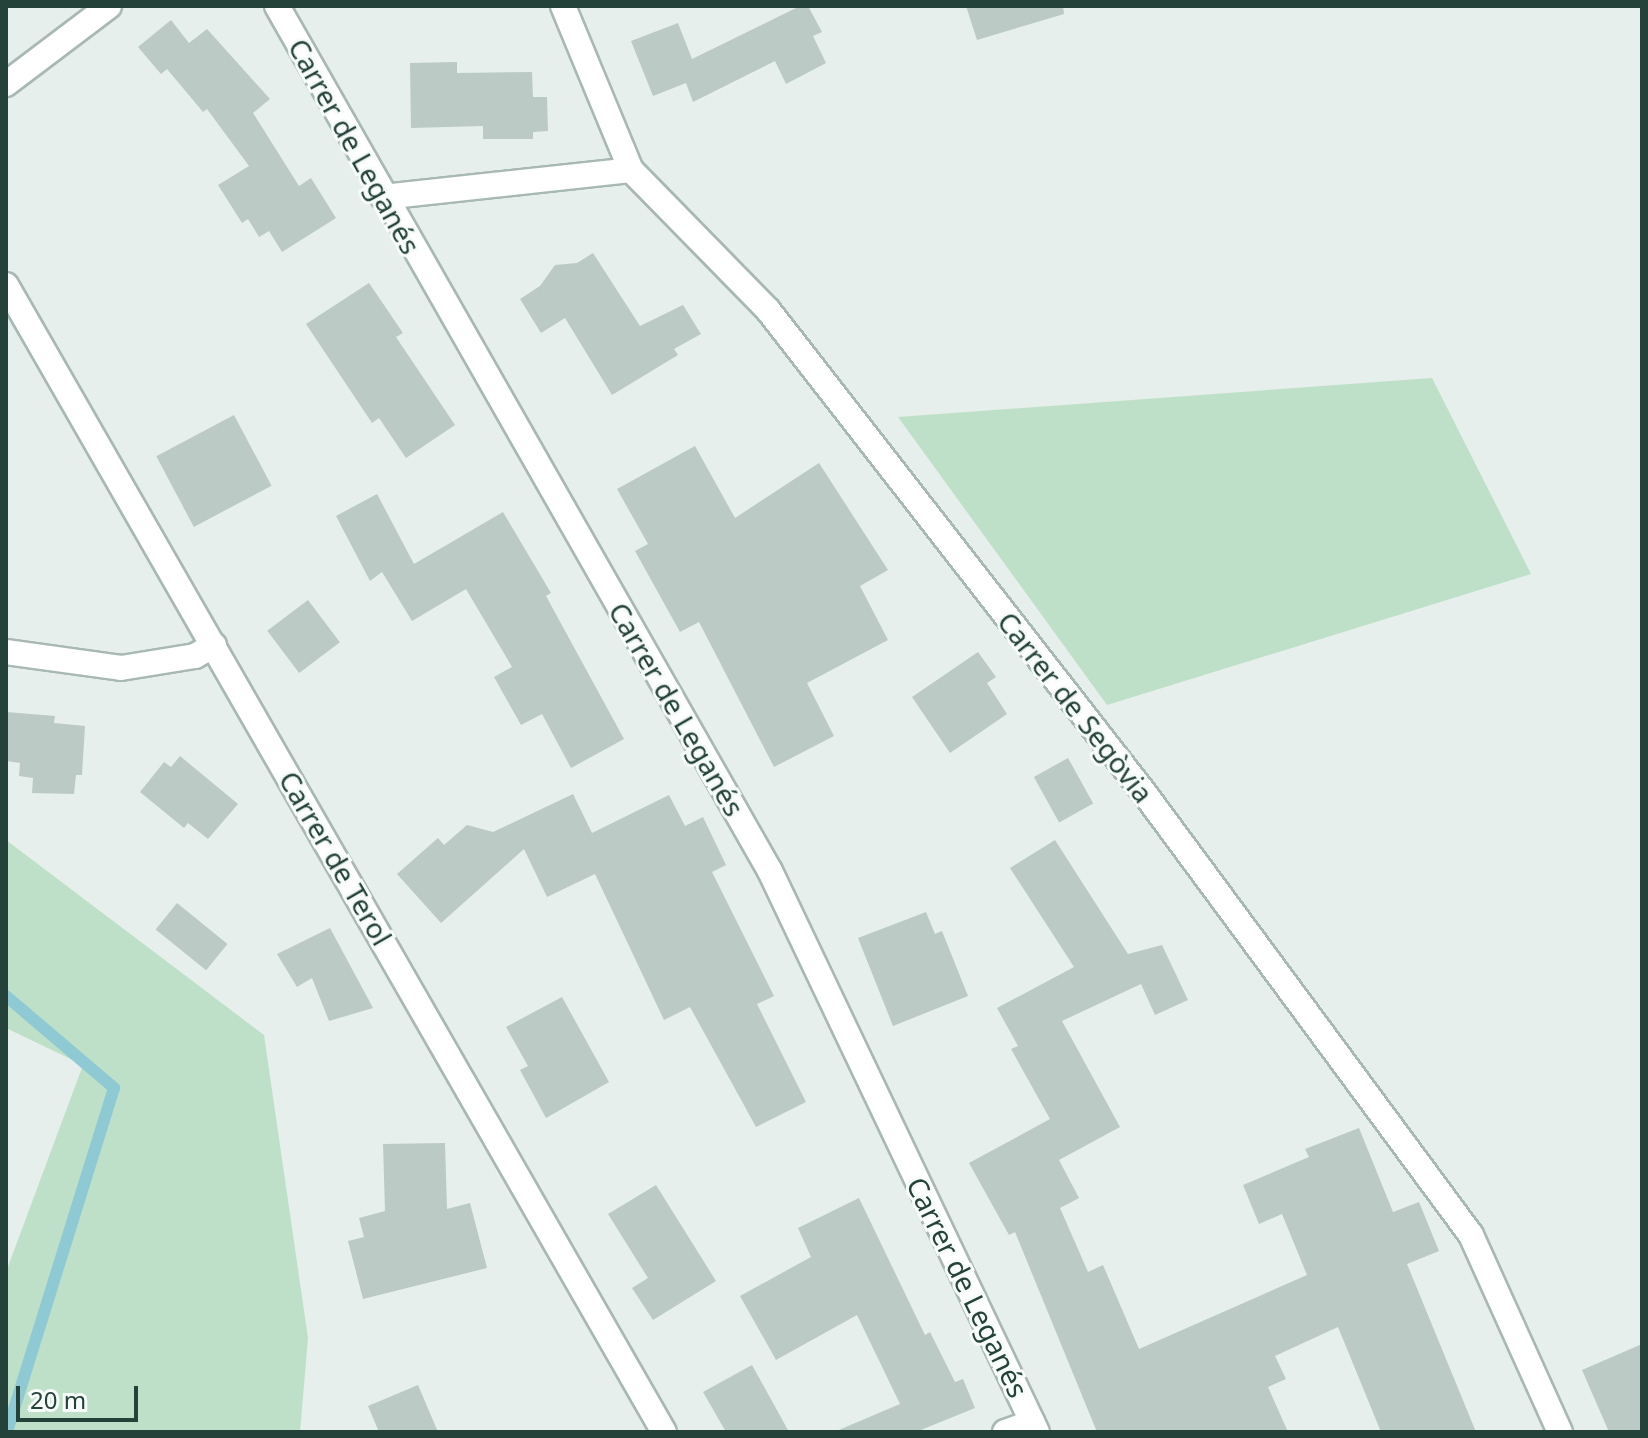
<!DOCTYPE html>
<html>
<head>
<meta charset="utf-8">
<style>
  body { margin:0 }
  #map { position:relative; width:1648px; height:1438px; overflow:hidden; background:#e6efeb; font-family:"Noto Sans",sans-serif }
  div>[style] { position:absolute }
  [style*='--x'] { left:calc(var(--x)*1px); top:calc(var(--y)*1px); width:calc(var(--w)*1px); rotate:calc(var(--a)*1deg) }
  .green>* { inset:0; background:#bfe0c8 }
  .stream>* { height:12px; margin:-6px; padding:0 6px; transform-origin:6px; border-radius:6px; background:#8ec9d4 }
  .building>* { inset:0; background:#bbcac4; transform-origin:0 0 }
  .roads { filter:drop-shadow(2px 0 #a8b8b2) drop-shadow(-2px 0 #a8b8b2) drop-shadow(0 2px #a8b8b2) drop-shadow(0 -2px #a8b8b2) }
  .minor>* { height:24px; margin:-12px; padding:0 12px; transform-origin:12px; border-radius:12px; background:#fff }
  span { translate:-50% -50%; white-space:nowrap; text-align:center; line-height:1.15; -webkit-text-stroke:6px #f7fbf9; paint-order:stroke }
  .street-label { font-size:28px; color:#24423a }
  .frame { position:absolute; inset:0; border:8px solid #24423a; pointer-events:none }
  .scale { position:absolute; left:16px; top:1386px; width:122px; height:36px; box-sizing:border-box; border:4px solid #24423a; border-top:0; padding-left:10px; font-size:24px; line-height:28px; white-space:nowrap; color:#24423a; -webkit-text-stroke:6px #f7fbf9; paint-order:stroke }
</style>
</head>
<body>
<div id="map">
  <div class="green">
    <i style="clip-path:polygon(1432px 378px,1531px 574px,1107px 705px,898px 417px)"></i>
    <i style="clip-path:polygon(6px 840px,264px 1035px,308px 1338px,300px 1432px,6px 1432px,6px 1272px,83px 1065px,6px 1028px)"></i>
  </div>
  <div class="stream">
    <i style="--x:6;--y:996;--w:142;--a:40.4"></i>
    <i style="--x:114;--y:1088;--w:360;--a:107.3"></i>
  </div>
  <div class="building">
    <i style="clip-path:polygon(800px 6px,808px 6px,822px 32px,813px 36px,826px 63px,786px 84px,775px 61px,693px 102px,686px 83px,653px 96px,631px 41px,678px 23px,692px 59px)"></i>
    <i style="clip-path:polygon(966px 6px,1063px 6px,1064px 14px,977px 40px)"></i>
    <i style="clip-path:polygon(171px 20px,189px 43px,207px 29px,270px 99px,253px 113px,299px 186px,311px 178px,336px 218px,282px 252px,269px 231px,259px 237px,248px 219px,242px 223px,218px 185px,249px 166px,207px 109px,203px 112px,167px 69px,161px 74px,138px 47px)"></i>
    <i style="clip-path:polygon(457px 62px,457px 73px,532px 72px,533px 97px,547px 97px,548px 131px,533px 132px,533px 139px,483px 139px,483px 126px,411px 128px,410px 63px)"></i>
    <i style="clip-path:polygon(593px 253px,640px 326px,683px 305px,701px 334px,674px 349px,678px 355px,612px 395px,565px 318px,541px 333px,520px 299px,540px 286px,555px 265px,577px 263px)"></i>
    <i style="clip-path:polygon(369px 283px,403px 333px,396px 337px,455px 425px,406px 458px,379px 418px,372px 423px,306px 324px)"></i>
    <i style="left:234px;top:415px;width:80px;height:88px;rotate:62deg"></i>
    <i style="clip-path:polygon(695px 446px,735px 518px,819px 463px,888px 570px,860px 586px,888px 640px,807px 683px,834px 736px,774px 767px,699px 622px,680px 632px,635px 551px,648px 544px,617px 489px)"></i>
    <i style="clip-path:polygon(377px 494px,414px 564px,503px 512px,551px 593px,546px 596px,624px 739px,571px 768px,542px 714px,521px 725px,494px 677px,512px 667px,466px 589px,412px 621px,382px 572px,370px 581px,336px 516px)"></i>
    <i style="left:308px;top:600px;width:53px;height:51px;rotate:53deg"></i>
    <i style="clip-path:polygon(978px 652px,996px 677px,987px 683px,1007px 714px,950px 753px,912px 697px)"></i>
    <i style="clip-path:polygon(6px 712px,55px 716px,54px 723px,85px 726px,82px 775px,76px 775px,74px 794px,32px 793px,33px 778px,19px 776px,20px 763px,6px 761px)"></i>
    <i style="clip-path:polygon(180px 756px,238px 804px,208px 839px,188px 823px,184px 828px,140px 792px,164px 762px,171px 767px)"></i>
    <i style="left:1068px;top:758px;width:52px;height:39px;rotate:61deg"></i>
    <i style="clip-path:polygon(573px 794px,592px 833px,669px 795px,685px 826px,703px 817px,726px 865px,712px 872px,774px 996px,757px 1004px,806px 1102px,756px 1127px,690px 1007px,664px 1020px,595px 874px,547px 897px,524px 849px,441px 923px,397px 874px,438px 838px,444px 845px,467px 825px,493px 832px)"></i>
    <i style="clip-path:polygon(1055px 840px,1128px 954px,1162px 945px,1188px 1000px,1155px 1015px,1141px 984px,1062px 1021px,1120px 1127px,1059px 1160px,1079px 1198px,1060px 1208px,1088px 1272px,1103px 1265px,1139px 1349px,1307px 1275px,1282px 1214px,1259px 1224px,1243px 1185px,1309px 1157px,1305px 1149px,1359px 1128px,1393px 1212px,1419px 1202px,1439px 1251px,1407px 1264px,1476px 1432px,1381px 1432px,1338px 1327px,1275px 1356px,1286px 1379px,1268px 1387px,1288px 1432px,1097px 1432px,1015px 1232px,1009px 1235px,969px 1163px,1050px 1119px,1011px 1049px,1018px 1046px,997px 1008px,1074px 967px,1010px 868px)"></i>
    <i style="left:177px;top:903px;width:65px;height:34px;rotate:39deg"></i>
    <i style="clip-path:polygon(926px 912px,935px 934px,942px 931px,968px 996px,893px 1026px,858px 938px)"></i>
    <i style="clip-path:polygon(330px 928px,373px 1008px,329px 1021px,312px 978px,297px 987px,277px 954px)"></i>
    <i style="clip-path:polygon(562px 997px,609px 1082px,546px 1118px,520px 1070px,528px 1066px,506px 1027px)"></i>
    <i style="clip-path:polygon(445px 1143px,447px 1209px,470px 1203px,487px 1268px,363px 1299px,348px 1241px,364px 1237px,359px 1218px,385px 1211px,383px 1144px)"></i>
    <i style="clip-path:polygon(656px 1185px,716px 1281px,653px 1320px,632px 1288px,648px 1278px,608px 1214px)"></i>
    <i style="clip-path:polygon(859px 1198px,925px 1335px,930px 1332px,955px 1382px,963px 1379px,975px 1408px,916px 1432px,834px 1432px,900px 1404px,857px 1315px,776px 1360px,740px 1296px,811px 1257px,798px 1228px)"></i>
    <i style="clip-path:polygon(1642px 1344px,1642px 1432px,1609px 1432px,1582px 1370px)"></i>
    <i style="clip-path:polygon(752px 1365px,789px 1432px,726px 1432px,703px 1392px)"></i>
    <i style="clip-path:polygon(418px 1385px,438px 1432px,379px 1432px,368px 1406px)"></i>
  </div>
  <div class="roads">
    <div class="minor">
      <i style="--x:277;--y:6;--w:996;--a:60.32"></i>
      <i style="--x:770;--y:871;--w:621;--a:64.55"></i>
      <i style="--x:563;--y:6;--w:178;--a:67.5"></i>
      <i style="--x:631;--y:170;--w:196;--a:45.6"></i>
      <i style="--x:768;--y:310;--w:614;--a:52.08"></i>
      <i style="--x:1145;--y:794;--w:548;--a:53.53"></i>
      <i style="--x:1471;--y:1235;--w:216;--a:65.7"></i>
      <i style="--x:6;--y:84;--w:129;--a:-37.1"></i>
      <i style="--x:383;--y:197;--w:249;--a:-6.2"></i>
      <i style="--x:6;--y:285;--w:1322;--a:60.16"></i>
      <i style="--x:6;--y:652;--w:116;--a:7.9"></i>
      <i style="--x:121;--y:668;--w:75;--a:-9.2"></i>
      <i style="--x:195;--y:656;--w:22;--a:-30"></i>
      <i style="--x:1005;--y:1432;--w:29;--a:-20"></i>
    </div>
  </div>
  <div class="street-label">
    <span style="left:355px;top:146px;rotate:61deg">Carrer de Leganés</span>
    <span style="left:1076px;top:707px;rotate:52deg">Carrer de Segòvia</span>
    <span style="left:677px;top:709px;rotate:60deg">Carrer de Leganés</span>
    <span style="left:336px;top:858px;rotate:60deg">Carrer de Terol</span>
    <span style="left:968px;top:1287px;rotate:64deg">Carrer de Leganés</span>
  </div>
  <div class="frame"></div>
  <div class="scale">20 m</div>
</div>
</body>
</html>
